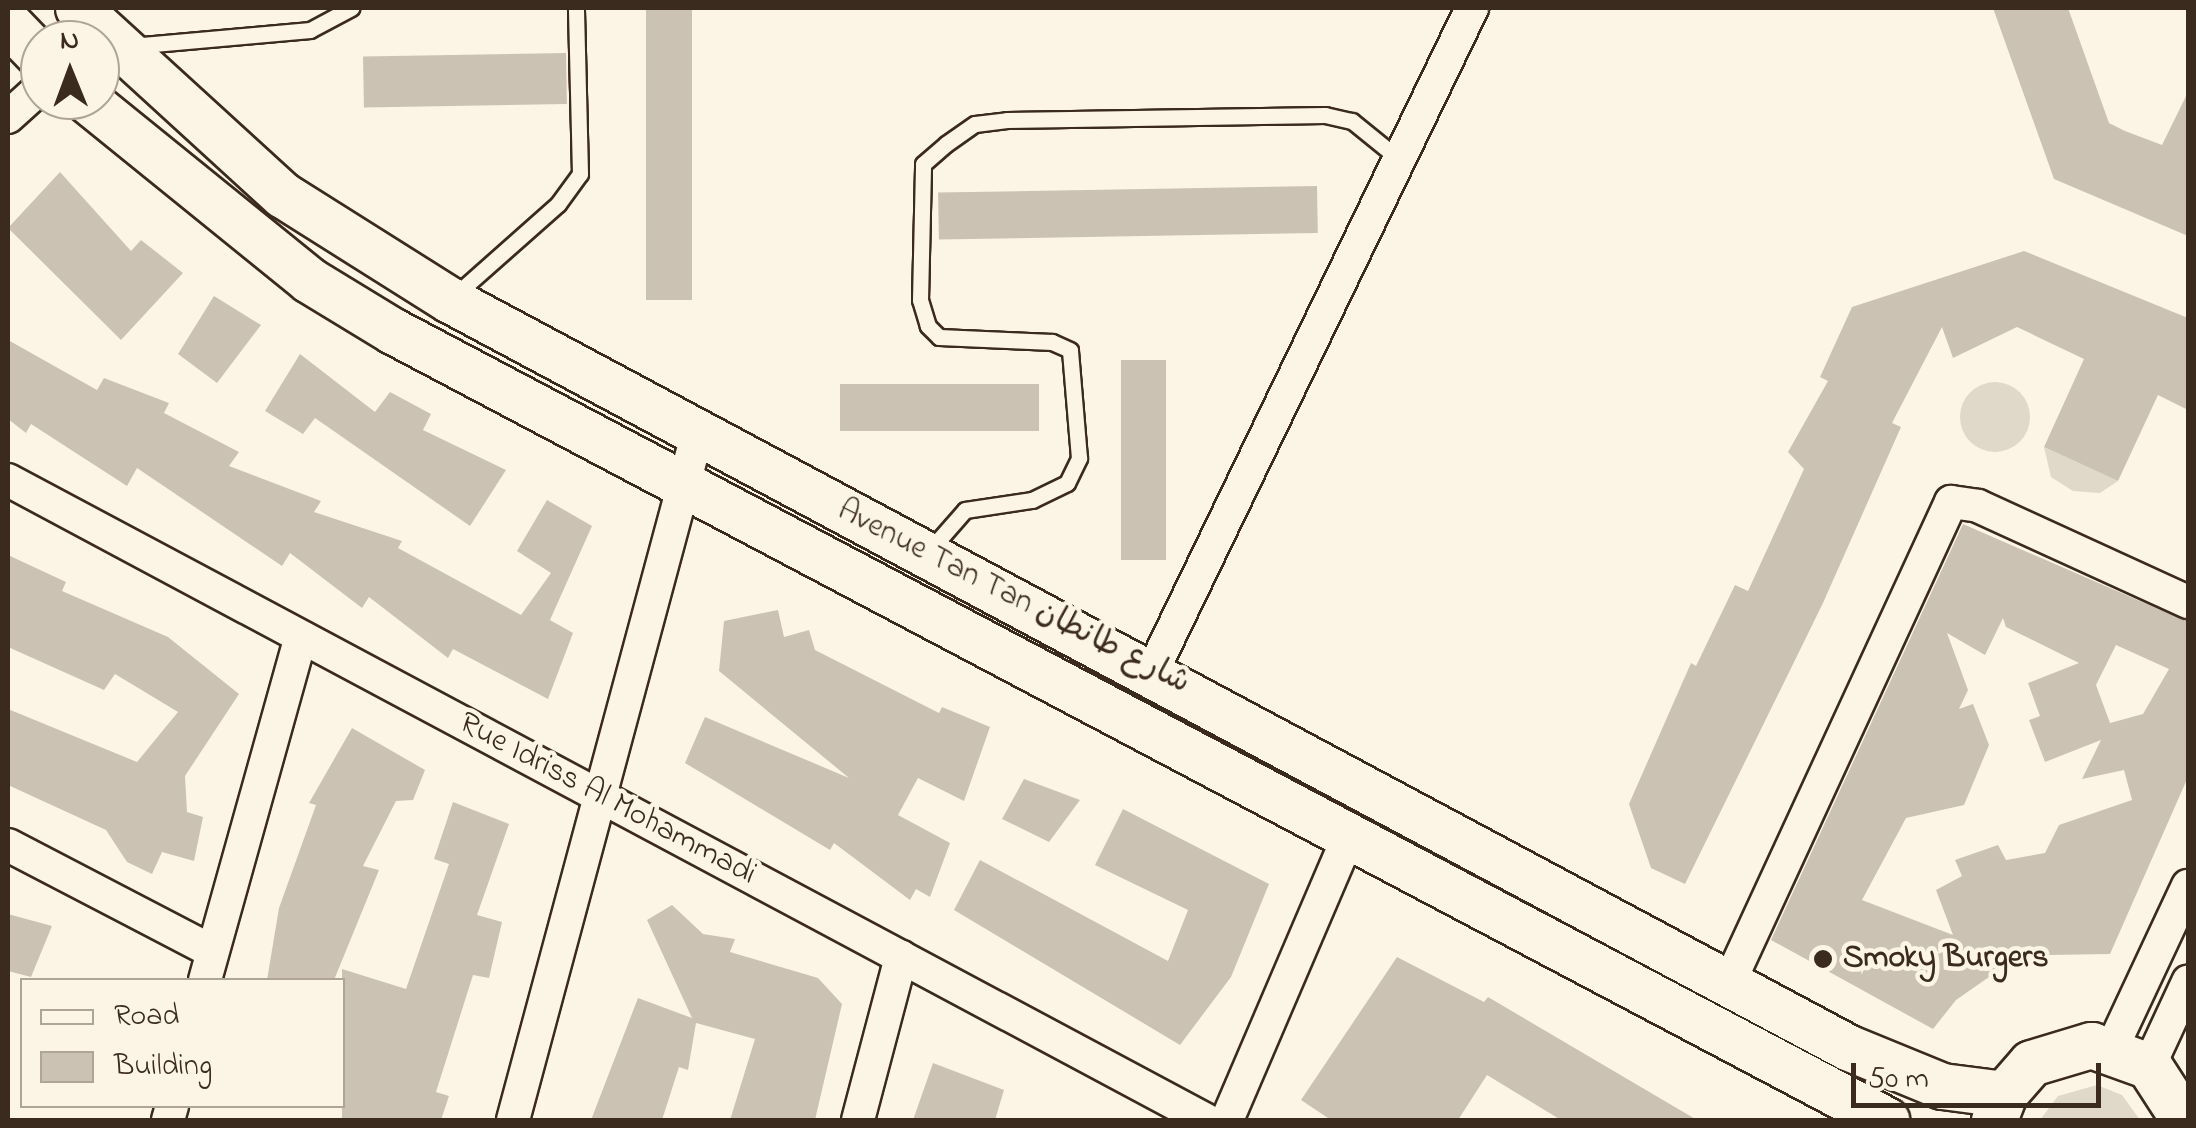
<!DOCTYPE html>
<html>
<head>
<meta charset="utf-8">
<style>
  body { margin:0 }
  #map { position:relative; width:2196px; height:1128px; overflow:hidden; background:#fcf5e5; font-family:"Indie Flower","Playpen Sans Arabic",sans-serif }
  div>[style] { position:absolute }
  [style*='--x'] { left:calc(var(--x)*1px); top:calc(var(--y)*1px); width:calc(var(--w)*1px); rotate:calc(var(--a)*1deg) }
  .green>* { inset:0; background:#e0d8c8 }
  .round { border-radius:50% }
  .building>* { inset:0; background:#ccc2b3; transform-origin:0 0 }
  .roads { filter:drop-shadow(2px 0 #3b2a1e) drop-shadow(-2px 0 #3b2a1e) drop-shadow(0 2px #3b2a1e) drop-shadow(0 -2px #3b2a1e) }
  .lane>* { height:15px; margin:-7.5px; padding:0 7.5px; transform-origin:7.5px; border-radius:7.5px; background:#fcf5e5 }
  .street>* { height:32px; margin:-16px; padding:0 16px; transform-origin:16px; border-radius:16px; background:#fcf5e5 }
  .secondary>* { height:45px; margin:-22.5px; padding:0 22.5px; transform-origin:22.5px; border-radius:22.5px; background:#fcf5e5 }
  .dots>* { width:28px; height:28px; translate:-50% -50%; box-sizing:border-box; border:5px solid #fcf5e5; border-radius:50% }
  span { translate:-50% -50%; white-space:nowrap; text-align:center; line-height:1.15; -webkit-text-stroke:9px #fcf5e5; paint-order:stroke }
  .street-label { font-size:32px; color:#3b2a1e }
  .poi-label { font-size:32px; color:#3b2a1e; font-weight:700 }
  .left { translate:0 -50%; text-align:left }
  .frame { position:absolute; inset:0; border:10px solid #3b2a1e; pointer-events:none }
  .legend { position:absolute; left:20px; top:978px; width:325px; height:130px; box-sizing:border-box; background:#fcf5e5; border:2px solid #afa495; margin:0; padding:12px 18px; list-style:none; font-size:30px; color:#3b2a1e }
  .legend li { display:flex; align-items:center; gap:20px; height:50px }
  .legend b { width:50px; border:2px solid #afa495 }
  .north { position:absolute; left:20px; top:20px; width:100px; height:100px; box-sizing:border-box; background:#fcf5e5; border:2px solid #afa495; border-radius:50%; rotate:359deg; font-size:28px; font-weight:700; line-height:40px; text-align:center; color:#3b2a1e }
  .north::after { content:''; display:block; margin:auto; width:35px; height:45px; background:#3b2a1e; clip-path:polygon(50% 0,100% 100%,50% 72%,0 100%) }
  .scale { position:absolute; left:1851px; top:1063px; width:250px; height:45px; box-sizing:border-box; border:5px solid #3b2a1e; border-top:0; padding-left:12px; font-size:30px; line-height:35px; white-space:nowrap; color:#3b2a1e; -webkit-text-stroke:8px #fcf5e5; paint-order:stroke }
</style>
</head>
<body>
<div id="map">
  <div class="green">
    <i class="round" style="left:1960px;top:382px;width:70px;height:70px"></i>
    <i style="clip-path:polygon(2044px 447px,2118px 481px,2100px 493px,2073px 491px,2051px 477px)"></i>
    <i style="clip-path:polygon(2097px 1085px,2122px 1095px,2140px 1120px,2040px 1120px,2058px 1096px)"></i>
  </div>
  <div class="building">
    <i style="left:646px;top:8px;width:46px;height:292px"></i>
    <i style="clip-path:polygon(1993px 8px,2068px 8px,2109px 123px,2125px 131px,2162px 145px,2188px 92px,2188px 236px,2054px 179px)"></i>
    <i style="left:566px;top:53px;width:51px;height:203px;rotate:89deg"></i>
    <i style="clip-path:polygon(60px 172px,131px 251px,141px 240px,183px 273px,121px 340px,8px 228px)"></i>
    <i style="left:1317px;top:186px;width:47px;height:379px;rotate:89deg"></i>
    <i style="clip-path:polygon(2024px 251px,2188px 318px,2188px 410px,2158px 395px,2118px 481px,2044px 447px,2084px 359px,2017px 327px,1953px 358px,1942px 327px,1892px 423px,1901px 427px,1823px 603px,1685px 884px,1651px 868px,1629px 804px,1691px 663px,1696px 666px,1735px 585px,1748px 591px,1804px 469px,1788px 452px,1828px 381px,1820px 377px,1852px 307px)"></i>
    <i style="clip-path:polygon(214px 296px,261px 325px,217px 383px,178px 354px)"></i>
    <i style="clip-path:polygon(8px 340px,97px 390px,104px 378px,169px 403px,164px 413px,239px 452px,229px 466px,321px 501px,314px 512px,402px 541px,398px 548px,521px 615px,551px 573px,517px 551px,547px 500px,592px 526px,550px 620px,573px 633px,548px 699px,453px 649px,448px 658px,369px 597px,362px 608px,290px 553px,282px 566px,137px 468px,127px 486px,31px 424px,26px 433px,8px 419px)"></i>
    <i style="clip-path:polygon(300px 354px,375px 412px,390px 392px,431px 414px,423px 430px,506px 470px,470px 526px,315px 418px,303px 434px,265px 411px)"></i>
    <i style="left:1121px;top:360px;width:45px;height:200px"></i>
    <i style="left:1039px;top:384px;width:47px;height:199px;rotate:90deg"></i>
    <i style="clip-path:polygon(evenodd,1963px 524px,2188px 622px,2188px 777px,2110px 954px,2049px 955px,2002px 968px,1956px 1000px,1933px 1029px,1771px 940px,1963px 524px,2003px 618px,2006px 627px,2079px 663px,2028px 683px,2040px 716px,2029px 720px,2045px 762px,2101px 740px,2082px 779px,2124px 770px,2132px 800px,2059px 825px,2045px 853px,2006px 860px,1998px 845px,1955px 860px,1962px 876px,1936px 890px,1953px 935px,1862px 900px,1906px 818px,1964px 805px,1989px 745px,1973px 704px,1959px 709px,1968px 690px,1947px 633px,1985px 655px,2003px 618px,1963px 524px,2116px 645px,2169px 669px,2143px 714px,2110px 723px,2096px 685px,2116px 645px)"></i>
    <i style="clip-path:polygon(8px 555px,66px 582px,62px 591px,168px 637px,239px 694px,185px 776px,187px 812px,203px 817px,194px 861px,162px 852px,152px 874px,127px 862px,106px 830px,8px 785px,8px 709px,137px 762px,178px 712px,115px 674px,104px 690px,8px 647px)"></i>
    <i style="clip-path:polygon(778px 610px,784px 637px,809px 630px,815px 650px,939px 713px,942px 707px,990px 727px,964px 801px,918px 778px,898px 815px,950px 843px,930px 897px,916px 889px,910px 900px,834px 843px,830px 850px,685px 763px,705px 717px,849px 778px,719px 671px,724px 621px)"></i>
    <i style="clip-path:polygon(352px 728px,425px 770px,413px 800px,396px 801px,363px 866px,379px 870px,334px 980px,267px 980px,279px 908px,316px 805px,309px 803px)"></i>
    <i style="clip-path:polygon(1024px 779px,1080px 800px,1049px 842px,1002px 819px)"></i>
    <i style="clip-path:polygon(453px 802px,509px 824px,477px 915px,502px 922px,489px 978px,473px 975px,436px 1092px,449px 1096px,441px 1120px,342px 1120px,342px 969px,406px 989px,449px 864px,434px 859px)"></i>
    <i style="clip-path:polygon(1123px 809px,1269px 884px,1231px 977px,1180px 1045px,954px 910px,980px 860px,1168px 961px,1188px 910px,1095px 865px)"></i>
    <i style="clip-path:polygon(672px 905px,703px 934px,735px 939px,730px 952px,818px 978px,842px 1004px,815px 1120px,730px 1120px,755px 1039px,696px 1023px,688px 1070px,679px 1067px,662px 1120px,591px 1120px,638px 998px,692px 1018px,647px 920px)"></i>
    <i style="clip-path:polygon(8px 914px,52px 926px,31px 977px,8px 971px)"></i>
    <i style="clip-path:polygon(1397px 957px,1484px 1002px,1488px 997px,1697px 1120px,1561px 1120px,1487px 1075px,1458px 1120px,1331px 1120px,1301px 1100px)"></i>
    <i style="clip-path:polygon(933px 1063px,1004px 1090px,995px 1120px,913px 1120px)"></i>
  </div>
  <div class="roads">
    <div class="lane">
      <i style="--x:131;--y:46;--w:180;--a:-5.1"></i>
      <i style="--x:310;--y:30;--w:47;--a:-28.2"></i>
      <i style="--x:453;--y:297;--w:140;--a:-41.5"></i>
      <i style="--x:558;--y:204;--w:37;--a:-54"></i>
      <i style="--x:580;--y:174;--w:166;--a:-91.4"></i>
      <i style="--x:930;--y:550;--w:53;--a:-48.8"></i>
      <i style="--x:965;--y:510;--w:68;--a:-8.5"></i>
      <i style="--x:1032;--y:500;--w:39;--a:-26"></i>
      <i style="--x:1067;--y:483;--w:28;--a:-64"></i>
      <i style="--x:1079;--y:458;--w:108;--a:-94.8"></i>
      <i style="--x:1070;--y:350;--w:20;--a:-156"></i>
      <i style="--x:1052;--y:342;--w:113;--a:-177.5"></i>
      <i style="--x:939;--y:337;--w:16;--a:-135"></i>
      <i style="--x:928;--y:326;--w:27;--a:-107"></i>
      <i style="--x:920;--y:300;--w:136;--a:-88.7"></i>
      <i style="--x:923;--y:164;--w:30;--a:-41"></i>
      <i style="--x:946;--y:144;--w:35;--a:-35"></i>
      <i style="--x:975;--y:124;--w:32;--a:-7"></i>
      <i style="--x:1007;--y:120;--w:318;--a:-0.9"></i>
      <i style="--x:1325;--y:115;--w:28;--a:13"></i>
      <i style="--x:1352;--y:121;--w:60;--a:39"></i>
    </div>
    <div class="street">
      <i style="--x:8;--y:117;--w:43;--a:-42.2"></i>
      <i style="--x:8;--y:480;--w:1358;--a:28.11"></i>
      <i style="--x:1153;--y:670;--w:735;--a:-64.27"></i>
      <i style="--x:8;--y:845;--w:230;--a:27.5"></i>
      <i style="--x:205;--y:980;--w:356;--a:-74.4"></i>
      <i style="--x:1729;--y:983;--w:530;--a:-65.22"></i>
      <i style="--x:1951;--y:502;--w:27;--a:8"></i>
      <i style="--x:1978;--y:506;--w:231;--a:24.6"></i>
      <i style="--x:2112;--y:1048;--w:179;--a:-64.9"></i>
      <i style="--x:2149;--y:1066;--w:93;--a:-65.1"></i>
      <i style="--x:168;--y:1120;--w:15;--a:-74"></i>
      <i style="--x:513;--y:1120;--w:709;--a:-74.96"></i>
      <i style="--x:858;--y:1120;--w:169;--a:-75.2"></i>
      <i style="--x:1227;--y:1120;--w:307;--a:-66.8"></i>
    </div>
    <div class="secondary">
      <i style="--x:78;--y:8;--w:277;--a:42.4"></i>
      <i style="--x:283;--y:195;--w:197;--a:32.2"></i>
      <i style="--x:450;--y:300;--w:1584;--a:28.13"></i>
      <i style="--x:1847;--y:1047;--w:103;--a:22.3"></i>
      <i style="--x:1942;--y:1086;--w:63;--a:7.4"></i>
      <i style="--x:8;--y:23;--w:46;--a:45.9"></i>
      <i style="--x:87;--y:100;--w:286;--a:39"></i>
      <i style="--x:309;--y:280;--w:98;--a:31.3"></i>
      <i style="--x:393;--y:331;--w:1689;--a:27.85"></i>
      <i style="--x:1994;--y:1120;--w:28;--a:-69"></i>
      <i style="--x:2004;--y:1094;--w:41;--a:-48.9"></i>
      <i style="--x:2031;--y:1063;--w:63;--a:-16.7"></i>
      <i style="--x:2091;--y:1045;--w:62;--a:19.9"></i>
      <i style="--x:2149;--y:1066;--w:64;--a:57.1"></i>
    </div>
  </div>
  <div class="dots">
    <i style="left:1823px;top:959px;background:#3b2a1e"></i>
  </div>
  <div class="street-label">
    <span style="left:1013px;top:598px;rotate:27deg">Avenue Tan Tan شارع طانطان</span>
    <span style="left:607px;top:800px;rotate:28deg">Rue Idriss Al Mohammadi</span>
  </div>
  <div class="poi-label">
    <span class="left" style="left:1843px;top:959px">Smoky Burgers</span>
  </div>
  <div class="frame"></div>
  <ul class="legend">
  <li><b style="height:12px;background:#fcf5e5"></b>Road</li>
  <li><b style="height:28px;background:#ccc2b3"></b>Building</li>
  </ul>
  <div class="north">N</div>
  <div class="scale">50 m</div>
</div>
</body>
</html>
